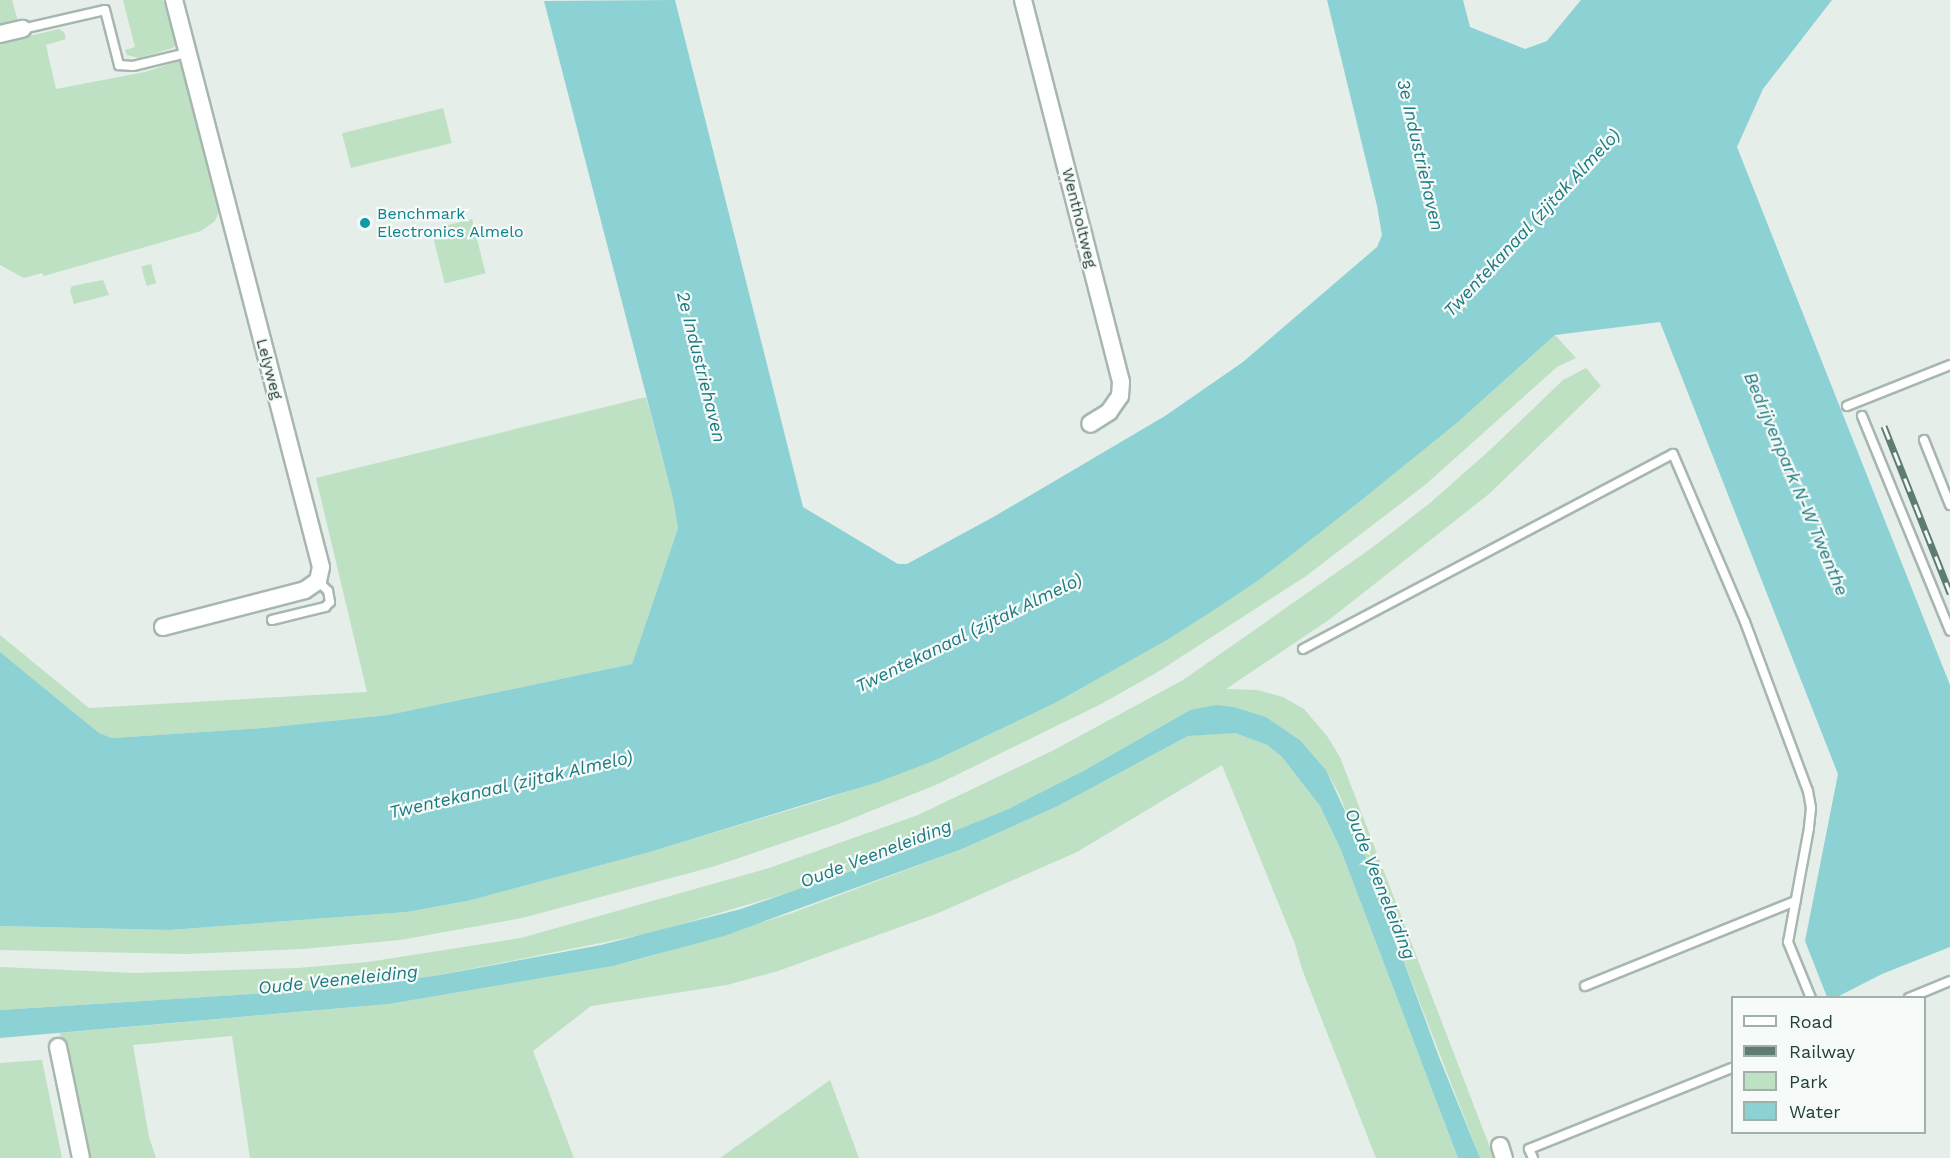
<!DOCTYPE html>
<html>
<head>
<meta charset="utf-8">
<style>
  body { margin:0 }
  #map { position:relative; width:1950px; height:1158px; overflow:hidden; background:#e5eee9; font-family:"Work Sans",sans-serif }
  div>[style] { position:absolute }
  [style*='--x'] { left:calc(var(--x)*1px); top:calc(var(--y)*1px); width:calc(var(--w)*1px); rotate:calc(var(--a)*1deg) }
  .green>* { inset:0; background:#bee0c3; transform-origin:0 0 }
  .water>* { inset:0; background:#8cd2d4 }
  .roads { filter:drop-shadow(2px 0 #a7b7b0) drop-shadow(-2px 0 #a7b7b0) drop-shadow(0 2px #a7b7b0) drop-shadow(0 -2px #a7b7b0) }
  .lane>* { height:8px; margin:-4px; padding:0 4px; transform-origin:4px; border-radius:4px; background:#fff }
  .street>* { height:16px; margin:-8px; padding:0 8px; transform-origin:8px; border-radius:8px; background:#fff }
  .rail>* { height:7px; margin-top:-3.5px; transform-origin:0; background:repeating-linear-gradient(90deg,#f6faf8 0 14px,#5e7c71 0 28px); box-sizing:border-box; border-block:2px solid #5e7c71 }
  .dots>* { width:16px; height:16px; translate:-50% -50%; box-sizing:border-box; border:3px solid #f6faf8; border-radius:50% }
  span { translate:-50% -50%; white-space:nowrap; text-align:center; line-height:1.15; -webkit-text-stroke:4.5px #f6faf8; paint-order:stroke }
  .culture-label { font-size:16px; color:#0d838f }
  .left { translate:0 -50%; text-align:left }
  .street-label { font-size:16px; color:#234136 }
  .water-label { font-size:18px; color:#1b7a80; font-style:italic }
  .legend { position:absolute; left:1731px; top:996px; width:195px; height:138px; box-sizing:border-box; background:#f6faf8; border:2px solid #a2b0aa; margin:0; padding:8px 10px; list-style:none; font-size:18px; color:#234136 }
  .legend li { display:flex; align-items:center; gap:12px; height:30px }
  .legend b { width:30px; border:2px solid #a2b0aa }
</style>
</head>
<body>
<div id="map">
  <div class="green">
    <i style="clip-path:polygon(0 0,12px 0,18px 21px,0 26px)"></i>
    <i style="clip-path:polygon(123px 0,163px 0,176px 45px,173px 48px,139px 58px,127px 55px,125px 50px,135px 47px)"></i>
    <i style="clip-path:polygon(59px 29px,64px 32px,66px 39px,46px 45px,56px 89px,145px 72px,179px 61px,185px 67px,219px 204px,218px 214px,215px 221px,201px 231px,44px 276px,42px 273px,24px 278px,0 265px,0 43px)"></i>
    <i style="left:443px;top:108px;width:36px;height:104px;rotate:76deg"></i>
    <i style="left:472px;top:219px;width:56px;height:42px;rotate:76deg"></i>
    <i style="left:151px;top:264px;width:20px;height:10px;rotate:75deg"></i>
    <i style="clip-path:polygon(103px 280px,109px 295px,74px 304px,70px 290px,72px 286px)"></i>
    <i style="clip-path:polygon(1555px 335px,1576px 358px,1557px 367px,1425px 485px,1306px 576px,1156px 673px,1103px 703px,938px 784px,836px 825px,712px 867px,522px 918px,400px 940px,302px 949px,187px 954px,0 950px,0 926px,170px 930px,407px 912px,462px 902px,650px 852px,826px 799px,936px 760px,1057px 702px,1110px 672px,1167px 640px,1259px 580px,1458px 422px)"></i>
    <i style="clip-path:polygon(1586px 368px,1601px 386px,1489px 494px,1330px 619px,1226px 689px,1257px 690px,1283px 697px,1304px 709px,1327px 736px,1340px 757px,1494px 1158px,1480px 1158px,1340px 796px,1326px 770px,1300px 740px,1266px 717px,1234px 707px,1190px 710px,1085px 770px,1006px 810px,947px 835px,811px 886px,655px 932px,440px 975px,347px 988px,0 1010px,0 967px,134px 973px,298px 968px,368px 962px,521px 938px,769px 868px,918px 815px,1052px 751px,1183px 680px,1373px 547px,1430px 503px,1490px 450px,1563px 380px)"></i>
    <i style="clip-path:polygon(646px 397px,673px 499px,678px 528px,632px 664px,388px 715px,263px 728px,112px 738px,99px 733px,0 652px,0 635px,89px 708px,367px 692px,316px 478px)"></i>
    <i style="clip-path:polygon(1213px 733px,1235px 733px,1267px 745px,1282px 757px,1320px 806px,1340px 848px,1458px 1158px,1376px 1158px,1302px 969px,1295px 944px,1222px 765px,1077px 852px,936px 914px,778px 971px,727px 985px,591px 1006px,533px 1051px,574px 1158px,250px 1158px,232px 1036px,133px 1045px,149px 1137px,156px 1158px,83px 1158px,60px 1033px,389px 1004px,613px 966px,655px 955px,792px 913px,962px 849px,1058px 806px,1188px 736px)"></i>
    <i style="clip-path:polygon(42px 1060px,62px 1158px,0 1158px,0 1063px)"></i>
    <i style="clip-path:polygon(830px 1080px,859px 1158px,720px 1158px)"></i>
  </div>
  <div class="water">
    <i style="clip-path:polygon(675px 0,803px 507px,898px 564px,907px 564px,995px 516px,1165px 416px,1243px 362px,1377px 247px,1382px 235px,1377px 206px,1327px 0,1463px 0,1470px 27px,1525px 49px,1547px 41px,1581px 0,1832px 0,1763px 89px,1737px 147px,1950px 685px,1950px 947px,1882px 974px,1837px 997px,1827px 997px,1805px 941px,1838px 774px,1660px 322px,1555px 335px,1458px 422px,1359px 502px,1259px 580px,1217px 608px,1167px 640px,1057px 702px,936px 760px,878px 782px,650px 852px,467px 901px,407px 912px,170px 930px,0 926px,0 652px,99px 733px,112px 738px,263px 728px,388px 715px,632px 664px,678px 528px,673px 499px,544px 1px)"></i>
    <i style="clip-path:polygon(1216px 705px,1234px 707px,1266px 717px,1300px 740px,1326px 770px,1362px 848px,1439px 1057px,1480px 1158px,1458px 1158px,1340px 848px,1320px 806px,1282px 757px,1267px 745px,1235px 733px,1188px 736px,1058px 806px,962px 849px,724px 936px,613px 966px,389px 1004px,0 1038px,0 1010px,347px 988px,440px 975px,601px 945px,741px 909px,886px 859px,1006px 810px,1085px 770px,1190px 710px)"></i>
  </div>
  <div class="roads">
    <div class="lane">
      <i style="--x:22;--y:29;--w:85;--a:-12.9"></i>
      <i style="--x:105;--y:10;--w:57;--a:75.7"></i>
      <i style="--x:119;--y:65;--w:14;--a:4"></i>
      <i style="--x:133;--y:66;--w:56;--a:-13.5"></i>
      <i style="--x:1847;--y:406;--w:111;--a:-21.7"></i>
      <i style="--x:1862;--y:416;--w:232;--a:67.7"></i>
      <i style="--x:1924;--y:440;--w:70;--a:68.2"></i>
      <i style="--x:272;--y:620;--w:55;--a:-13.8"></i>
      <i style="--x:325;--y:607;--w:7;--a:-45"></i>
      <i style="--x:330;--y:602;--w:11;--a:-100"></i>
      <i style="--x:328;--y:591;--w:14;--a:-135"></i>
      <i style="--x:1303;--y:649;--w:418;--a:-27.8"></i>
      <i style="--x:1673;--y:454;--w:183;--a:66.8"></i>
      <i style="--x:1745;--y:622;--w:180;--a:69.6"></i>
      <i style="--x:1808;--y:791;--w:17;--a:80"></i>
      <i style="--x:1811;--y:808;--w:20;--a:96"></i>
      <i style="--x:1809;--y:828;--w:116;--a:100.4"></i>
      <i style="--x:1788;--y:942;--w:61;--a:67.7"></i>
      <i style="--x:1585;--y:986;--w:227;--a:-22"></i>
      <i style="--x:1909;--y:998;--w:44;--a:-22.5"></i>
      <i style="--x:1533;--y:1158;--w:10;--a:-114"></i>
      <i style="--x:1529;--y:1149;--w:219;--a:-21.8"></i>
    </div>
    <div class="street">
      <i style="--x:1023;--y:0;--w:394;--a:75.6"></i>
      <i style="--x:1121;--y:382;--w:14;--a:94"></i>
      <i style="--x:1120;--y:396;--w:19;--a:125"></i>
      <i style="--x:1109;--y:412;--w:22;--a:148"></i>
      <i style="--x:0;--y:34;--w:23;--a:-13"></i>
      <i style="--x:163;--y:627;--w:147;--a:-14.6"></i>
      <i style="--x:305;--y:590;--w:16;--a:-35"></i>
      <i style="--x:318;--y:581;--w:14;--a:-78"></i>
      <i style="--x:321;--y:567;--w:586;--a:-104.53"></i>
      <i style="--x:58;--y:1047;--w:113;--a:78.3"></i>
      <i style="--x:1500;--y:1146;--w:13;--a:72"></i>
    </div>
  </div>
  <div class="rail">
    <i style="--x:1884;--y:426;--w:180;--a:68.4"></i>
  </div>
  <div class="dots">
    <i style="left:365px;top:223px;background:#0f9aa8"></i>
  </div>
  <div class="culture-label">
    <span class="left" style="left:377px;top:223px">Benchmark<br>Electronics Almelo</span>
  </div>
  <div class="street-label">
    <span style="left:1079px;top:218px;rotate:76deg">Wentholtweg</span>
    <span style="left:269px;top:369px;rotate:75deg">Lelyweg</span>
  </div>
  <div class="water-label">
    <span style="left:1420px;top:155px;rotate:77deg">3e Industriehaven</span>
    <span style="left:1532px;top:223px;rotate:-47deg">Twentekanaal (zijtak Almelo)</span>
    <span style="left:701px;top:367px;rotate:76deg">2e Industriehaven</span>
    <span style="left:1796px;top:484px;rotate:67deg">Bedrijvenpark N-W Twenthe</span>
    <span style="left:969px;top:633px;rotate:-26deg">Twentekanaal (zijtak Almelo)</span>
    <span style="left:511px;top:785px;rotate:-13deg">Twentekanaal (zijtak Almelo)</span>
    <span style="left:876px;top:854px;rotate:-21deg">Oude Veeneleiding</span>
    <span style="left:1380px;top:884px;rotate:68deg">Oude Veeneleiding</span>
    <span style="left:338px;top:980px;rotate:-6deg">Oude Veeneleiding</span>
  </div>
  <ul class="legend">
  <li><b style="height:8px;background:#fff"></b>Road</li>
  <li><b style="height:8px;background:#5e7c71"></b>Railway</li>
  <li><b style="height:16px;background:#bee0c3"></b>Park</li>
  <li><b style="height:16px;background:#8cd2d4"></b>Water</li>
  </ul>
</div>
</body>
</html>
